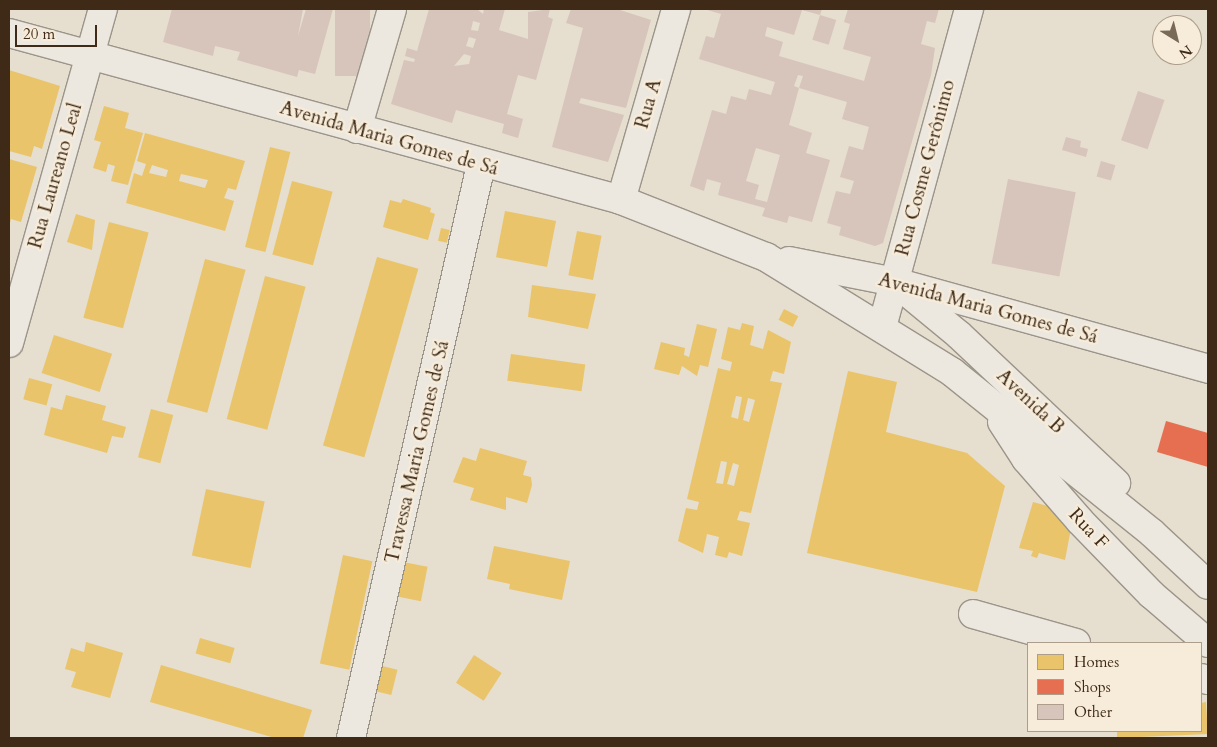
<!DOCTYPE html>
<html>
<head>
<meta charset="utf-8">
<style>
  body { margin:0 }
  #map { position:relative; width:1217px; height:747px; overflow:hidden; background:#e6dece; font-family:Cardo,serif }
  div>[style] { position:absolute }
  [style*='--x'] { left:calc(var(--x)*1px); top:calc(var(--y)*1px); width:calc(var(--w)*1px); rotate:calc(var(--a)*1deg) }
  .homes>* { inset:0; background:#e9c46a; transform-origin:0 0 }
  .shops>* { inset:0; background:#e76f51 }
  .building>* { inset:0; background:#d7c5bc; transform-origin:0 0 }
  .roads { filter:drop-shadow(1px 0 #9b9489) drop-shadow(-1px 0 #9b9489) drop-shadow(0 1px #9b9489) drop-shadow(0 -1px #9b9489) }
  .minor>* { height:28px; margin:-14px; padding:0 14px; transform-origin:14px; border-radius:14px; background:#ece7df }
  span { translate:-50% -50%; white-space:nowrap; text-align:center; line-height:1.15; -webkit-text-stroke:5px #f6ecd9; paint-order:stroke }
  .street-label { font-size:19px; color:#3f2a17 }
  .frame { position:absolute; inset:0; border:10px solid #3f2a17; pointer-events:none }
  .legend { position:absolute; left:1027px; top:642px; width:175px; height:90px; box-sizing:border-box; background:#f6ecd9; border:1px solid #ad9e8b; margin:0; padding:6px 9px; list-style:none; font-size:15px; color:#3f2a17 }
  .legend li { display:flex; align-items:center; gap:10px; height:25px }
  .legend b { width:25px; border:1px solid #ad9e8b }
  .north { position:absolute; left:1152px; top:15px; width:50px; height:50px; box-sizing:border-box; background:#f6ecd9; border:1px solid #ad9e8b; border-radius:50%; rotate:144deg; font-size:14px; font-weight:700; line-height:20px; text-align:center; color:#3f2a17 }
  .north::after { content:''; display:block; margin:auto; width:18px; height:22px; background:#796957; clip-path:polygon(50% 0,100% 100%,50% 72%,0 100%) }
  .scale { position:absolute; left:15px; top:25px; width:82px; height:22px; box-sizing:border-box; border:2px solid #3f2a17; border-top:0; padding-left:6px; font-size:15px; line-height:18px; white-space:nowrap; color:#3f2a17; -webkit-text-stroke:4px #f6ecd9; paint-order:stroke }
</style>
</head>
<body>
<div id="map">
  <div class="homes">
    <i style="clip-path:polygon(9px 70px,60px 86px,42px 149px,34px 146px,31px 157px,9px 151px)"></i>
    <i style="clip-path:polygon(104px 106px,129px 113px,125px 128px,143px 133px,128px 185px,111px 181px,115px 166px,108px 164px,106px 172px,93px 168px,101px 142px,94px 140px)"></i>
    <i style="clip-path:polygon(evenodd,145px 133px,245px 161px,236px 190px,228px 188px,224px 198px,234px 201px,225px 231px,126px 203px,134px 173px,142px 176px,146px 164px,137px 161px,145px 133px,152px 165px,168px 170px,166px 177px,149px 173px,152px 165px,145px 133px,181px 174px,208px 180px,205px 188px,179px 181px,181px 174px)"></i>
    <i style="left:270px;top:147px;width:21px;height:103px;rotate:14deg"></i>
    <i style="clip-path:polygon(9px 159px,37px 167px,21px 222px,11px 219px,9px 226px)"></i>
    <i style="left:292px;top:181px;width:42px;height:76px;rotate:15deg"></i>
    <i style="clip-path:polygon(403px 199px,431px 208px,430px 212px,435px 214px,428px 240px,383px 227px,390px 200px,401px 203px)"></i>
    <i style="left:505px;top:211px;width:52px;height:47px;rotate:11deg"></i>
    <i style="clip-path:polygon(76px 214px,95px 220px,92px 250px,67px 242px)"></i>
    <i style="left:109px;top:222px;width:41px;height:99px;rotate:15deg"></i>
    <i style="left:441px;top:228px;width:9px;height:13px;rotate:13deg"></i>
    <i style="left:577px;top:231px;width:25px;height:45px;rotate:11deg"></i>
    <i style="left:377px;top:257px;width:43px;height:196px;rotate:16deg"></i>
    <i style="left:205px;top:259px;width:42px;height:148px;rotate:15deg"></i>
    <i style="left:265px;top:276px;width:42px;height:148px;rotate:15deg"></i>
    <i style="clip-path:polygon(532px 285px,596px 294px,588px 329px,528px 317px)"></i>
    <i style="left:784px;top:309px;width:16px;height:12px;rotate:27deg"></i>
    <i style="clip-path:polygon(evenodd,742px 323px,754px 326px,750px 345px,763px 349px,768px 330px,791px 342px,784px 374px,773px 371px,770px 381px,782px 383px,751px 513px,740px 511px,737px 520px,750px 523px,742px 556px,729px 552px,727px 558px,715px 555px,719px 537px,707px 534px,703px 553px,678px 541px,686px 508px,697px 510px,699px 502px,687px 499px,718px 368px,730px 371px,732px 362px,721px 359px,728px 327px,740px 330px,742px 323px,736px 396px,742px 397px,738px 419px,731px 417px,736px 396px,742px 323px,748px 398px,755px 400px,749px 422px,743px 420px,748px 398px,742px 323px,721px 461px,727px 462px,723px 484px,716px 483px,721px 461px,742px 323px,733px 463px,739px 465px,734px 486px,727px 484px,733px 463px)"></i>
    <i style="clip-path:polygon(697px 324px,717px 329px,708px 367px,700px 365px,697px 376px,682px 366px,679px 375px,654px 369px,661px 342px,685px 348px,684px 355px,689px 357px)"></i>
    <i style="left:54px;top:335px;width:61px;height:40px;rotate:18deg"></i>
    <i style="left:511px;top:354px;width:75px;height:27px;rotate:8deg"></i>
    <i style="clip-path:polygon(848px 371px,897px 382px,886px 432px,967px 453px,1005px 486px,977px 592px,807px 553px)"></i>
    <i style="left:29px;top:378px;width:24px;height:22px;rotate:15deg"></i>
    <i style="clip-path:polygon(66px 395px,106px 406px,102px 420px,126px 427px,123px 438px,112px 436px,107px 453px,44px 435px,51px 407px,62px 410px)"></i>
    <i style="left:151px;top:409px;width:23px;height:50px;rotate:15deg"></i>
    <i style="clip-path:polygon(480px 448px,527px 461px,523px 475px,531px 477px,532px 485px,527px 503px,506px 497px,506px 510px,470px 500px,474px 488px,453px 482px,463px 457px,476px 461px)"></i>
    <i style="left:206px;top:489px;width:60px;height:68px;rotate:12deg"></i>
    <i style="clip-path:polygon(1033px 502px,1055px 508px,1072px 523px,1065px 560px,1039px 553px,1037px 558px,1031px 556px,1033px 551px,1019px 548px)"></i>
    <i style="clip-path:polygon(494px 546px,570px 561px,562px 600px,509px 589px,510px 584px,487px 579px)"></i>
    <i style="left:343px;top:555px;width:30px;height:111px;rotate:12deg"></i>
    <i style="left:403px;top:562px;width:25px;height:35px;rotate:11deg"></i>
    <i style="left:200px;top:638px;width:36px;height:16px;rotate:16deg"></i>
    <i style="clip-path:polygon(86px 642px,123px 653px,110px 698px,71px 687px,76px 672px,65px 669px,71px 648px,84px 652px)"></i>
    <i style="left:474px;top:655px;width:33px;height:33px;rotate:33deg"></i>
    <i style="clip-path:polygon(161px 665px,312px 710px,303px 738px,275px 738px,150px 702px)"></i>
    <i style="left:382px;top:666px;width:16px;height:26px;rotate:14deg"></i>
    <i style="clip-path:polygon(1206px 702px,1208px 734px,1117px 738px,1117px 731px,1201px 731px,1201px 703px)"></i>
  </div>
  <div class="shops">
    <i style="clip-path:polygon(1166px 421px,1208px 433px,1208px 467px,1157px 452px)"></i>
  </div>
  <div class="building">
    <i style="clip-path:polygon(172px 9px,303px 9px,298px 36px,306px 9px,333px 9px,315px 74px,299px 70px,297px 77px,237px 60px,240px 52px,215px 46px,213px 56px,163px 42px)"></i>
    <i style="left:335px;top:9px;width:35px;height:67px"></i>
    <i style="clip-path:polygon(evenodd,429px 9px,477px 9px,483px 14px,484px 9px,505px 9px,499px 30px,528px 39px,528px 12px,550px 9px,548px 17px,553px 19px,536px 80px,518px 75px,507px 114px,523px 119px,518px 138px,502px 133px,504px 124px,456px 110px,452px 123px,391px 104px,404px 60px,414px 62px,415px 59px,405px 56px,407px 48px,417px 51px,429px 9px,473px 21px,480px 23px,478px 31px,471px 30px,473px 21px,429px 9px,469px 37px,476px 39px,473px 48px,466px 46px,469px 37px,429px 9px,464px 54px,471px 56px,469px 64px,454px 66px,464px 54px)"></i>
    <i style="clip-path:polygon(571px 9px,617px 9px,651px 20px,626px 108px,581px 98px,579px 103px,624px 115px,608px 162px,552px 147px,583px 28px,566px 23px)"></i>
    <i style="clip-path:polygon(evenodd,704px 9px,822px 9px,820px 15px,802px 10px,794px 35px,767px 27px,765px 36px,783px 42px,779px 56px,864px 81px,871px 57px,843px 49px,850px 24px,844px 22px,848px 9px,939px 9px,935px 23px,927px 21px,921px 44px,935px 48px,931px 75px,883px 243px,875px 246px,839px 235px,841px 227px,827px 223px,836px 191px,850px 194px,854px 181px,840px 177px,849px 146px,863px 150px,869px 127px,842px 119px,847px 102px,799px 88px,803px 76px,798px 75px,794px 86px,799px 88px,789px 125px,812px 133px,806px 153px,830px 160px,812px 222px,789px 216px,787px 223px,762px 216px,765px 208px,718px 195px,721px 183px,707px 179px,704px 191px,690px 186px,712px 110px,726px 114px,731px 96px,746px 100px,749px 89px,771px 95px,775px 82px,699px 59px,706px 36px,714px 38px,721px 14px,704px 9px,756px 148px,780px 155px,767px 202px,755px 199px,759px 185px,746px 181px,756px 148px)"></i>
    <i style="left:820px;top:15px;width:17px;height:26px;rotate:17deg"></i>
    <i style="left:1138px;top:91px;width:28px;height:52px;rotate:19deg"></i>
    <i style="clip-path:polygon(1066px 137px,1081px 141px,1080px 147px,1088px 149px,1086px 157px,1062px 150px)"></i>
    <i style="left:1101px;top:161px;width:15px;height:16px;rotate:16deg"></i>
    <i style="left:1008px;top:179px;width:69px;height:86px;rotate:11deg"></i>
  </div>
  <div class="roads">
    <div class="minor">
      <i style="--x:9;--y:33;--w:634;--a:15.26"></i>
      <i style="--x:621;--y:200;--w:156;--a:21.5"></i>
      <i style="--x:766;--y:257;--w:219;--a:31.7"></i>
      <i style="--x:952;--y:372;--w:257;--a:38.8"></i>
      <i style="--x:1152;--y:533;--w:76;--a:42.9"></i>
      <i style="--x:357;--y:129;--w:125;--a:-73.7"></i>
      <i style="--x:621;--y:200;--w:199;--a:-73.9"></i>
      <i style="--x:789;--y:261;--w:108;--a:11.2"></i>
      <i style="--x:895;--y:282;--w:325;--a:15.5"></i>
      <i style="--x:902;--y:288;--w:74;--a:39.5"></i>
      <i style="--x:959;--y:335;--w:216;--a:43.3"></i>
      <i style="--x:882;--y:327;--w:330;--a:-74.7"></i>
      <i style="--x:9;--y:343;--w:347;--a:-74.3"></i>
      <i style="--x:1002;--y:422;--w:44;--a:57"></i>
      <i style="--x:1026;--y:459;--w:82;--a:48.9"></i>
      <i style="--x:1080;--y:521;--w:102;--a:45.8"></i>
      <i style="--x:1151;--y:594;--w:75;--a:40.7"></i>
      <i style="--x:973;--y:614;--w:107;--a:15.7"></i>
      <i style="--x:1201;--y:678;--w:7;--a:16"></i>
      <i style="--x:351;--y:738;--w:588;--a:-77.22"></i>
    </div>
  </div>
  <div class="street-label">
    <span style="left:649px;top:104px;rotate:-74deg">Rua A</span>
    <span style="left:389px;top:139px;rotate:16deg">Avenida Maria Gomes de Sá</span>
    <span style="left:926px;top:168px;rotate:-75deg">Rua Cosme Gerônimo</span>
    <span style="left:56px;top:176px;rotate:-74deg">Rua Laureano Leal</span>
    <span style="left:988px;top:309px;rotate:15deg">Avenida Maria Gomes de Sá</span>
    <span style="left:1030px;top:402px;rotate:43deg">Avenida B</span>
    <span style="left:418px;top:452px;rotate:-77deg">Travessa Maria Gomes de Sá</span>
    <span style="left:1088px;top:529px;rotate:47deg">Rua F</span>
  </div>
  <div class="frame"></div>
  <ul class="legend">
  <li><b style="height:14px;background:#e9c46a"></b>Homes</li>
  <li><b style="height:14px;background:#e76f51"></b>Shops</li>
  <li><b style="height:14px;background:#d7c5bc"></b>Other</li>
  </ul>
  <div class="north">N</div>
  <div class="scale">20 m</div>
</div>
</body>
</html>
